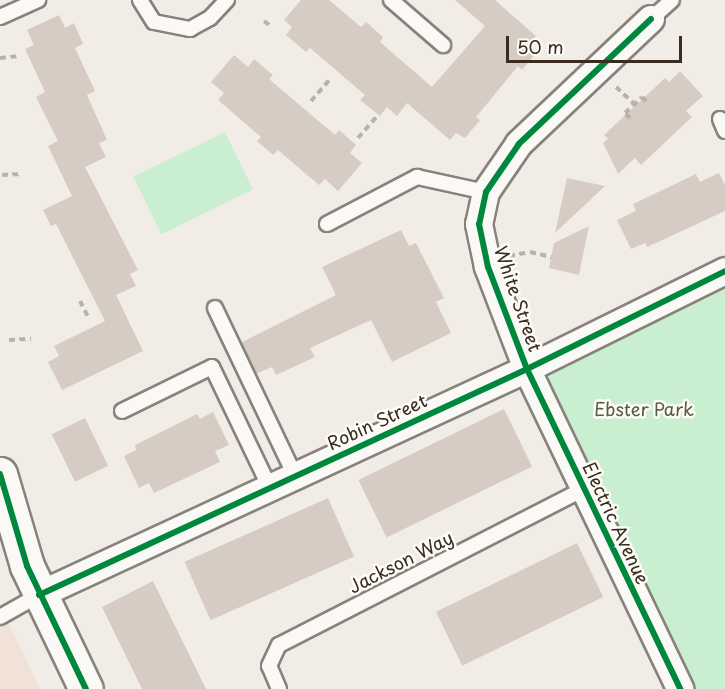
<!DOCTYPE html>
<html>
<head>
<meta charset="utf-8">
<style>
  body { margin:0 }
  #map { position:relative; width:725px; height:689px; overflow:hidden; background:#f2ece7; font-family:"Playpen Sans",sans-serif }
  div>[style] { position:absolute }
  [style*='--x'] { left:calc(var(--x)*1px); top:calc(var(--y)*1px); width:calc(var(--w)*1px); rotate:calc(var(--a)*1deg) }
  .built>* { inset:0; background:#f0e2d6 }
  .green>* { inset:0; background:#caefd0; transform-origin:0 0 }
  .building>* { inset:0; background:#d7ccc3; transform-origin:0 0 }
  .path>* { height:4px; margin-top:-2px; transform-origin:0; background:repeating-linear-gradient(90deg,#b5b2af 0 6px,transparent 0 10.5px) }
  .roads { filter:drop-shadow(2px 0 #88827d) drop-shadow(-2px 0 #88827d) drop-shadow(0 2px #88827d) drop-shadow(0 -2px #88827d) }
  .service>* { height:14px; margin:-7px; padding:0 7px; transform-origin:7px; border-radius:7px; background:#faf9f6 }
  .minor>* { height:26px; margin:-13px; padding:0 13px; transform-origin:13px; border-radius:13px; background:#faf9f6 }
  .secondary>* { height:33px; margin:-16.5px; padding:0 16.5px; transform-origin:16.5px; border-radius:16.5px; background:#faf9f6 }
  .cycleway>* { height:6px; margin:-3px; padding:0 3px; transform-origin:3px; border-radius:3px; background:#00873e }
  span { translate:-50% -50%; white-space:nowrap; text-align:center; line-height:1.15; -webkit-text-stroke:5px #fdfcf7; paint-order:stroke }
  .street-label { font-size:18px; color:#3b2a1e }
  .park-label { font-size:18px; color:#575c46 }
  .scale { position:absolute; left:506px; top:36px; width:176px; height:27px; box-sizing:border-box; border:3px solid #3b2a1e; border-top:0; padding-left:8px; font-size:18px; line-height:21px; white-space:nowrap; color:#3b2a1e; -webkit-text-stroke:4px #fdfcf7; paint-order:stroke }
</style>
</head>
<body>
<div id="map">
  <div class="built">
    <i style="clip-path:polygon(0 605px,40px 689px,0 689px)"></i>
  </div>
  <div class="green">
    <i style="left:225px;top:132px;width:64px;height:102px;rotate:64deg"></i>
    <i style="clip-path:polygon(725px 279px,725px 689px,685px 689px,536px 372px)"></i>
  </div>
  <div class="building">
    <i style="clip-path:polygon(301px 0,329px 0,361px 27px,366px 22px,383px 37px,380px 42px,432px 87px,485px 26px,455px 0,495px 0,536px 36px,529px 45px,537px 52px,522px 70px,518px 66px,476px 117px,480px 120px,465px 138px,456px 133px,450px 140px,407px 103px,397px 116px,387px 107px,380px 116px,360px 100px,365px 95px,310px 48px,306px 52px,286px 35px,292px 27px,284px 20px)"></i>
    <i style="clip-path:polygon(59px 15px,65px 28px,74px 23px,83px 44px,75px 48px,95px 91px,87px 95px,107px 140px,99px 143px,106px 157px,85px 167px,138px 270px,130px 274px,136px 286px,116px 295px,143px 351px,62px 390px,48px 362px,59px 356px,54px 346px,105px 321px,56px 224px,51px 226px,43px 210px,72px 196px,48px 146px,58px 141px,36px 97px,45px 92px,25px 49px,34px 45px,27px 30px)"></i>
    <i style="clip-path:polygon(234px 55px,248px 67px,254px 59px,273px 75px,269px 79px,335px 135px,339px 130px,356px 145px,350px 153px,362px 163px,338px 191px,325px 179px,319px 185px,278px 150px,273px 155px,257px 141px,261px 137px,218px 100px,224px 93px,211px 82px)"></i>
    <i style="clip-path:polygon(680px 71px,703px 96px,686px 111px,692px 117px,641px 165px,635px 158px,618px 174px,603px 143px,608px 139px,604px 135px,665px 78px,669px 82px)"></i>
    <i style="clip-path:polygon(719px 173px,725px 185px,725px 211px,647px 247px,645px 243px,631px 249px,617px 220px,636px 211px,633px 204px,696px 174px,700px 182px)"></i>
    <i style="clip-path:polygon(567px 178px,605px 186px,555px 233px)"></i>
    <i style="clip-path:polygon(589px 226px,579px 275px,549px 268px,554px 243px)"></i>
    <i style="clip-path:polygon(401px 230px,409px 246px,416px 243px,444px 298px,436px 302px,451px 333px,392px 362px,371px 320px,310px 348px,315px 357px,276px 375px,272px 367px,256px 374px,242px 342px,336px 295px,322px 267px)"></i>
    <i style="left:504px;top:409px;width:64px;height:162px;rotate:64deg"></i>
    <i style="clip-path:polygon(213px 412px,229px 445px,215px 451px,220px 462px,154px 493px,149px 483px,139px 488px,124px 456px,136px 450px,135px 445px,197px 414px,200px 419px)"></i>
    <i style="left:85px;top:418px;width:53px;height:37px;rotate:64deg"></i>
    <i style="left:328px;top:498px;width:64px;height:157px;rotate:66deg"></i>
    <i style="left:577px;top:543px;width:60px;height:157px;rotate:64deg"></i>
    <i style="clip-path:polygon(153px 581px,206px 689px,142px 689px,102px 607px)"></i>
  </div>
  <div class="path">
    <i style="--x:264;--y:21;--w:9;--a:36"></i>
    <i style="--x:0;--y:58;--w:18;--a:-6"></i>
    <i style="--x:616;--y:87;--w:25;--a:43"></i>
    <i style="--x:311;--y:101;--w:30;--a:-49"></i>
    <i style="--x:630;--y:118;--w:7;--a:-135"></i>
    <i style="--x:625;--y:113;--w:23;--a:-43"></i>
    <i style="--x:642;--y:97;--w:7;--a:45"></i>
    <i style="--x:358;--y:138;--w:29;--a:-49"></i>
    <i style="--x:2;--y:175;--w:21;--a:-3"></i>
    <i style="--x:509;--y:256;--w:21;--a:-11"></i>
    <i style="--x:530;--y:252;--w:22;--a:13"></i>
    <i style="--x:80;--y:301;--w:20;--a:63"></i>
    <i style="--x:9;--y:340;--w:22;--a:-3"></i>
  </div>
  <div class="roads">
    <div class="service">
      <i style="--x:140;--y:0;--w:26;--a:58"></i>
      <i style="--x:154;--y:22;--w:37;--a:11"></i>
      <i style="--x:190;--y:29;--w:23;--a:-29"></i>
      <i style="--x:210;--y:18;--w:25;--a:-47"></i>
      <i style="--x:391;--y:0;--w:69;--a:40.9"></i>
      <i style="--x:0;--y:17;--w:42;--a:-24.1"></i>
      <i style="--x:651;--y:19;--w:28;--a:-42"></i>
      <i style="--x:720;--y:119;--w:13;--a:67"></i>
      <i style="--x:327;--y:224;--w:102;--a:-27.6"></i>
      <i style="--x:417;--y:177;--w:71;--a:12.3"></i>
      <i style="--x:215;--y:308;--w:186;--a:64.5"></i>
      <i style="--x:122;--y:411;--w:100;--a:-26.1"></i>
      <i style="--x:212;--y:367;--w:134;--a:64.4"></i>
      <i style="--x:0;--y:617;--w:45;--a:-29.4"></i>
      <i style="--x:279;--y:689;--w:25;--a:-113"></i>
      <i style="--x:269;--y:666;--w:23;--a:-65"></i>
      <i style="--x:279;--y:645;--w:343;--a:-27.1"></i>
    </div>
    <div class="minor">
      <i style="--x:651;--y:19;--w:182;--a:136.6"></i>
      <i style="--x:519;--y:144;--w:58;--a:124.5"></i>
      <i style="--x:486;--y:192;--w:33;--a:102"></i>
      <i style="--x:479;--y:224;--w:44;--a:78.2"></i>
      <i style="--x:488;--y:267;--w:109;--a:69.1"></i>
      <i style="--x:527;--y:369;--w:355;--a:64.4"></i>
      <i style="--x:39;--y:595;--w:538;--a:-24.85"></i>
      <i style="--x:527;--y:369;--w:221;--a:-26.3"></i>
    </div>
    <div class="secondary">
      <i style="--x:0;--y:474;--w:96;--a:73.6"></i>
      <i style="--x:27;--y:566;--w:136;--a:64.4"></i>
    </div>
  </div>
  <div class="cycleway">
    <i style="--x:651;--y:19;--w:182;--a:136.6"></i>
    <i style="--x:519;--y:144;--w:58;--a:124.5"></i>
    <i style="--x:486;--y:192;--w:33;--a:102"></i>
    <i style="--x:479;--y:224;--w:44;--a:78.2"></i>
    <i style="--x:488;--y:267;--w:109;--a:69.1"></i>
    <i style="--x:527;--y:369;--w:355;--a:64.4"></i>
    <i style="--x:0;--y:474;--w:96;--a:73.6"></i>
    <i style="--x:27;--y:566;--w:136;--a:64.4"></i>
    <i style="--x:39;--y:595;--w:538;--a:-24.85"></i>
    <i style="--x:527;--y:369;--w:221;--a:-26.3"></i>
  </div>
  <div class="street-label">
    <span style="left:518px;top:299px;rotate:71deg">White Street</span>
    <span style="left:377px;top:422px;rotate:-25deg">Robin Street</span>
    <span style="left:616px;top:523px;rotate:65deg">Electric Avenue</span>
    <span style="left:401px;top:562px;rotate:-27deg">Jackson Way</span>
  </div>
  <div class="park-label">
    <span style="left:644px;top:409px">Ebster Park</span>
  </div>
  <div class="scale">50 m</div>
</div>
</body>
</html>
